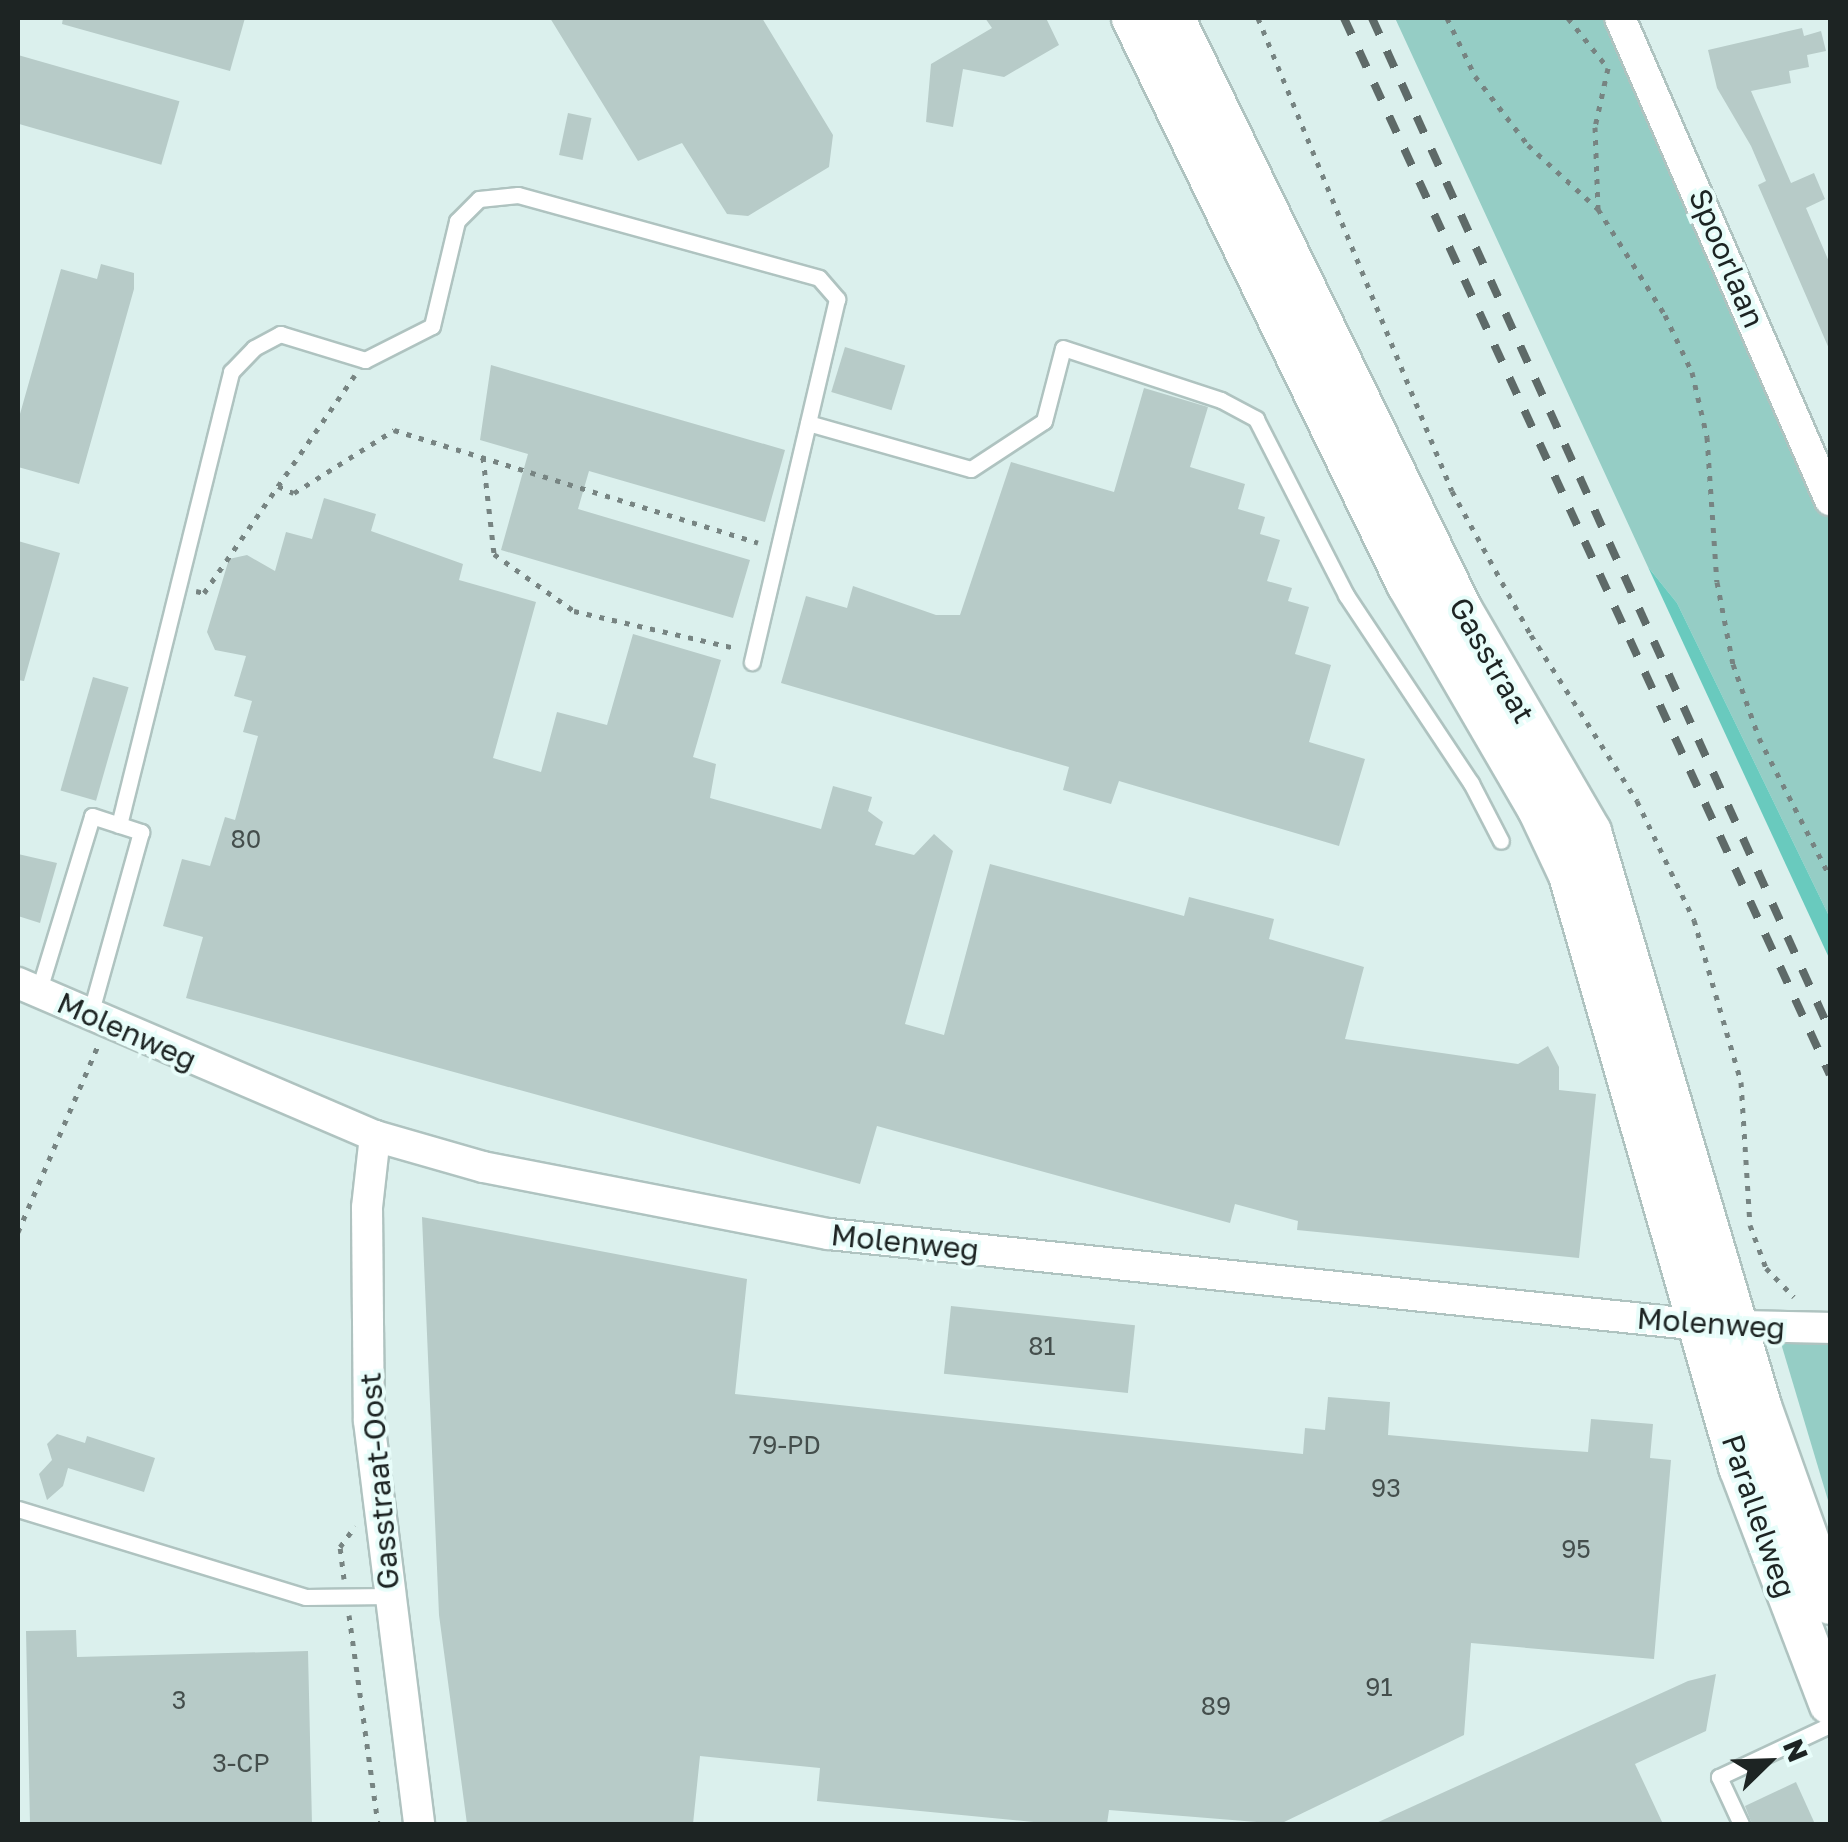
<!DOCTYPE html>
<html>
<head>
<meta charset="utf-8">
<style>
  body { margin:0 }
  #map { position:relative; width:1848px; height:1842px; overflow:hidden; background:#dbf0ed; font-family:"Golos Text",sans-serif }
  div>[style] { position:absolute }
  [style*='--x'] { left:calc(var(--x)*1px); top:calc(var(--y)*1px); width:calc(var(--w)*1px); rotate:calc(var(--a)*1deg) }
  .green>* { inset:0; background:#95cdc5 }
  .forest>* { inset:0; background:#69cabe }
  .building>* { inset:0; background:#b7cbc8; transform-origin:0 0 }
  .path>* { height:5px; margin-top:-2.5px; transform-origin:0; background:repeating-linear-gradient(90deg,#778482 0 5px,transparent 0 13px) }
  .roads { filter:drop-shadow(2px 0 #afc3c0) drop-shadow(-2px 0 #afc3c0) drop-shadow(0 2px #afc3c0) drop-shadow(0 -2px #afc3c0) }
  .lane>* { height:15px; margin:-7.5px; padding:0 7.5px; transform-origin:7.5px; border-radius:7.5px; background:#fff }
  .street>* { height:30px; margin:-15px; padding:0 15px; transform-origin:15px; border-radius:15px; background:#fff }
  .secondary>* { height:42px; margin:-21px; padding:0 21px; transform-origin:21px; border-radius:21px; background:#fff }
  .rail>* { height:8px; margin-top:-4px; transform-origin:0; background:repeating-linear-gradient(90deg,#5e6a68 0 18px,transparent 0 36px) }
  span { translate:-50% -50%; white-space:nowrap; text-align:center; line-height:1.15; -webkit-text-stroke:8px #e8fdfa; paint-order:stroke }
  .number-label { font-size:25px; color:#444e4c }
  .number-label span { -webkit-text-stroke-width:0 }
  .street-label { font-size:30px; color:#1d2423 }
  .frame { position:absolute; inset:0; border:20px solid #1d2423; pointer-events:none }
  .north { position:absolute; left:1718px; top:1712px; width:100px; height:100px; -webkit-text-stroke:8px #e8fdfa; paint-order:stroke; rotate:67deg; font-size:28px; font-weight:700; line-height:40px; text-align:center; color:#1d2423 }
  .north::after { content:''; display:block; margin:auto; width:35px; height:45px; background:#1d2423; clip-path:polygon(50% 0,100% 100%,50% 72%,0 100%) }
</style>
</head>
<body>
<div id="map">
  <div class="green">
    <i style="clip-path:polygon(1395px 18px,1612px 18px,1830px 500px,1830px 918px,1677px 603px,1648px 567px)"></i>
    <i style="clip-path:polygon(1830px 1338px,1830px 1507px,1780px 1340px)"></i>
  </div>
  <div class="forest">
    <i style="clip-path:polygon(1648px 567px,1677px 603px,1830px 918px,1830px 960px)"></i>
  </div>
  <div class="building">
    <i style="clip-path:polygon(63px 18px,245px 18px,230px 71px,62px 24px)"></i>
    <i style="clip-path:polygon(550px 18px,762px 18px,833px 135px,829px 167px,748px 216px,727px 214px,682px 143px,638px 161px)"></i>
    <i style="clip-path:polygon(985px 18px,1046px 18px,1059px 45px,1004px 77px,963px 69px,953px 127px,926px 122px,931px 64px,992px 28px)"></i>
    <i style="clip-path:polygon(1802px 28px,1804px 36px,1821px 31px,1826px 51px,1807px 55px,1809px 67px,1789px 71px,1791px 83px,1751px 91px,1791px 183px,1814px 173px,1825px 199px,1806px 208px,1830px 264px,1830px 351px,1758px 185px,1766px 181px,1751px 146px,1717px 88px,1708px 50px)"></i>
    <i style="left:18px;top:55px;width:168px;height:66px;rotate:16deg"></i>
    <i style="left:568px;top:113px;width:24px;height:43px;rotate:12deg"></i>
    <i style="clip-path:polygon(101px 264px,134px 273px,134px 289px,79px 484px,18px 467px,18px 421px,61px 269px,97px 279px)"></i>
    <i style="left:845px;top:347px;width:63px;height:47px;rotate:17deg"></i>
    <i style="clip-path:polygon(491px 365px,785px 450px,765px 522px,589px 471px,578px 509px,750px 560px,733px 618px,501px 550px,528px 454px,480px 440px)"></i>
    <i style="clip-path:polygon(1144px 388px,1208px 407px,1190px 467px,1245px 484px,1238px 509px,1265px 517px,1260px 534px,1280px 540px,1267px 581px,1292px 588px,1288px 601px,1309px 607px,1295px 654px,1331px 665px,1309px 742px,1365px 759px,1339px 846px,1119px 781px,1111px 804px,1063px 790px,1069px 767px,781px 683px,806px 596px,847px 608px,853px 586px,936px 615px,960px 615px,1011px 462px,1114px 492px)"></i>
    <i style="clip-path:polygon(324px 498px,376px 514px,371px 531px,463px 564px,459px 580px,536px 602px,493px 758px,541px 772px,557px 712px,607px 725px,633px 634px,721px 660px,693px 757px,716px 764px,710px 798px,821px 829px,833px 786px,872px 797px,868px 811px,883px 822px,875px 845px,914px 855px,934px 834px,953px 851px,905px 1024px,944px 1035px,990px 864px,1184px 916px,1189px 897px,1274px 919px,1269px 939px,1364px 967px,1345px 1039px,1518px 1064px,1548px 1046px,1559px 1067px,1559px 1090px,1596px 1094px,1579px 1258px,1297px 1230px,1298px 1221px,1235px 1204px,1230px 1223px,877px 1126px,860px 1184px,186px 998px,203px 937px,163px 926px,182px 859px,210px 866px,225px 817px,235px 820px,258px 736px,243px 732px,252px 701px,234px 696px,246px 656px,215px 650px,207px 632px,229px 559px,247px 555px,275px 571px,286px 532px,312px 539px)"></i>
    <i style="clip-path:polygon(18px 541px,60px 553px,24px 681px,18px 680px)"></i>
    <i style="left:93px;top:677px;width:37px;height:118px;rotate:16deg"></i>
    <i style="clip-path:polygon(18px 854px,57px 863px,40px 923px,18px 916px)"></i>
    <i style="clip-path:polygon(422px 1217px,747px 1279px,735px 1394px,1303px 1454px,1305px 1428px,1325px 1430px,1328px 1397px,1390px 1402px,1388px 1435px,1532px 1448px,1588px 1452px,1591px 1419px,1653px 1424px,1650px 1458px,1671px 1460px,1654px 1659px,1471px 1643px,1464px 1735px,1280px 1824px,1109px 1810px,1107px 1824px,1054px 1824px,817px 1801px,820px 1768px,700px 1756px,693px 1824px,467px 1824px,439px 1615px)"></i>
    <i style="left:951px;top:1306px;width:185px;height:68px;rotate:6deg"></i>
    <i style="clip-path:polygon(57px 1434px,85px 1443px,87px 1436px,155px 1458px,144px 1492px,68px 1468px,63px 1486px,47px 1500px,39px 1474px,52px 1460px,47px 1444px)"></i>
    <i style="clip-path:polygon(76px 1630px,77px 1657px,308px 1651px,312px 1824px,30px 1824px,26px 1631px)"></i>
    <i style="clip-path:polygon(1716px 1674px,1706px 1731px,1635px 1764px,1663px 1824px,1374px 1824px,1688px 1681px)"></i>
    <i style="clip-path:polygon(1796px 1782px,1815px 1824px,1752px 1824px,1745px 1806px)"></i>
  </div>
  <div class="path">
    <i style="--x:1258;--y:18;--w:511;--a:67.7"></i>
    <i style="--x:1452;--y:491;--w:164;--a:61.3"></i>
    <i style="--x:1531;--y:635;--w:197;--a:57.4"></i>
    <i style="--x:1637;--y:801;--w:132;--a:64.4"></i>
    <i style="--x:1694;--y:920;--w:169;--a:73.8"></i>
    <i style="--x:1741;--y:1082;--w:143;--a:86.4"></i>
    <i style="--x:1750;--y:1225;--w:46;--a:69.6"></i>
    <i style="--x:1766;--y:1268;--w:40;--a:46"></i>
    <i style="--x:1447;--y:18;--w:64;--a:64.2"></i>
    <i style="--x:1475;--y:76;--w:87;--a:52.5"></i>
    <i style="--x:1528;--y:145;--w:95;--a:42.4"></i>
    <i style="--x:1598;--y:209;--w:125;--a:57.7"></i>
    <i style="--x:1665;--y:315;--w:63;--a:64.7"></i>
    <i style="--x:1692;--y:372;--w:67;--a:77"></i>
    <i style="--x:1707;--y:437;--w:145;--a:86.1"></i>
    <i style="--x:1717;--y:582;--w:84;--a:79"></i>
    <i style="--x:1733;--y:664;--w:78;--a:70.6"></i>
    <i style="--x:1759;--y:738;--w:156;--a:62.9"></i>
    <i style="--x:1568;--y:18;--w:64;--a:51.3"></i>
    <i style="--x:1608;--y:68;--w:60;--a:102.4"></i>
    <i style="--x:1595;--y:127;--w:82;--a:87.9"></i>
    <i style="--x:483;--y:457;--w:98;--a:83.5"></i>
    <i style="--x:494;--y:554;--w:98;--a:35.5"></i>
    <i style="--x:574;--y:611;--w:165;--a:12.9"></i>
    <i style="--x:278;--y:486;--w:17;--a:24"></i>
    <i style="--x:294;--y:493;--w:118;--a:-32.2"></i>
    <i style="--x:394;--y:430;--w:381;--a:17.2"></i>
    <i style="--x:196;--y:591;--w:8;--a:14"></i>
    <i style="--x:204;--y:593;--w:265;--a:-55.3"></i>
    <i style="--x:18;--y:1232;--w:203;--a:-66.8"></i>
    <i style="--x:344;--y:1579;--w:32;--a:-97"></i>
    <i style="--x:340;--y:1547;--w:26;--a:-54"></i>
    <i style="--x:349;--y:1615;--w:211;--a:82.1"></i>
  </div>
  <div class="roads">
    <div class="lane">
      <i style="--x:808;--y:423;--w:169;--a:15.8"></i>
      <i style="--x:971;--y:469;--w:87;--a:-33.3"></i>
      <i style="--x:1044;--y:421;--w:75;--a:-75.4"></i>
      <i style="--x:1063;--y:348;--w:166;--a:18.2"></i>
      <i style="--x:1221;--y:400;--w:40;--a:28"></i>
      <i style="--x:1256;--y:419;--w:198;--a:62.9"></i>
      <i style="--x:1346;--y:595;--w:226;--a:56.4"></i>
      <i style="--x:1471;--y:783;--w:65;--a:62.7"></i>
      <i style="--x:119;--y:825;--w:467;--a:-76.1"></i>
      <i style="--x:231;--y:372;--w:33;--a:-46"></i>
      <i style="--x:254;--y:348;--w:30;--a:-28"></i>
      <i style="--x:280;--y:334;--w:89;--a:17"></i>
      <i style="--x:365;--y:360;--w:75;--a:-26.9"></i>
      <i style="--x:432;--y:326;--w:108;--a:-76.6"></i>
      <i style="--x:457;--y:221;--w:31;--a:-45"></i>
      <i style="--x:479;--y:199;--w:39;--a:-6"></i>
      <i style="--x:518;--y:195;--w:312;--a:15.4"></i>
      <i style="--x:819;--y:278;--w:28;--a:49"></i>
      <i style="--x:837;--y:299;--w:373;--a:103.2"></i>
      <i style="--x:38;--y:993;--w:185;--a:-73"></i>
      <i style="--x:92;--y:816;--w:52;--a:18.1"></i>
      <i style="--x:141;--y:832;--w:190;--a:105.6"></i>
      <i style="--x:18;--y:1509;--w:300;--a:17"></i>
      <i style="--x:305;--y:1597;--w:85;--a:-0.7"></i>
      <i style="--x:1741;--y:1824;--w:52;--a:-115.1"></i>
      <i style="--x:1719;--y:1777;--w:123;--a:-25.1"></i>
    </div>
    <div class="street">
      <i style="--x:1620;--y:18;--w:526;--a:66.46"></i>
      <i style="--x:18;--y:983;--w:388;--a:23.2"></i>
      <i style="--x:375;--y:1136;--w:112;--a:16"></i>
      <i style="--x:483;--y:1167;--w:352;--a:11"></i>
      <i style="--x:829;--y:1234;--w:876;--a:5.96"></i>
      <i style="--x:1700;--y:1325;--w:130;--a:1.3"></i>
      <i style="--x:375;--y:1136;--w:71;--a:96.4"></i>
      <i style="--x:367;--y:1207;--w:214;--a:89.5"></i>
      <i style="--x:369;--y:1421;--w:406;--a:82.9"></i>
    </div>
    <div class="secondary">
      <i style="--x:1133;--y:18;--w:629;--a:64.09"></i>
      <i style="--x:1408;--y:584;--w:260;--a:59.8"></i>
      <i style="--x:1539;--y:809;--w:73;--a:64.8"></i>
      <i style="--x:1570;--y:875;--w:616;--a:73.98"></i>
      <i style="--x:1740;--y:1467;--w:253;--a:69.1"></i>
      <i style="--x:1173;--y:18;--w:658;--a:64.06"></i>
      <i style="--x:1461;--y:610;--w:257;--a:59.8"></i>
      <i style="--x:1590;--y:832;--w:599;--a:73.5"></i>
      <i style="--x:1760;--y:1406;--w:209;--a:70.4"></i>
    </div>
  </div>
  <div class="rail">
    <i style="--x:1344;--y:18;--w:1163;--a:65.31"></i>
    <i style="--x:1372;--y:18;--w:1112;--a:65.67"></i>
  </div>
  <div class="number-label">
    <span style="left:246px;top:839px">80</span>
    <span style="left:1042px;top:1346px">81</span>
    <span style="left:785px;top:1445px">79-PD</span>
    <span style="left:1386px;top:1488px">93</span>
    <span style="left:1576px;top:1549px">95</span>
    <span style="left:1379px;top:1687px">91</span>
    <span style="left:179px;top:1700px">3</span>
    <span style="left:1216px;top:1706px">89</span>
    <span style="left:241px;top:1763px">3-CP</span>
  </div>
  <div class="street-label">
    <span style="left:1727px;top:258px;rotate:67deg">Spoorlaan</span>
    <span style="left:1492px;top:660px;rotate:60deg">Gasstraat</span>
    <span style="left:127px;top:1031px;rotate:24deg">Molenweg</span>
    <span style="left:905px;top:1242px;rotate:6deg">Molenweg</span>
    <span style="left:1711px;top:1323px;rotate:4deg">Molenweg</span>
    <span style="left:379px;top:1481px;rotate:-95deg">Gasstraat-Oost</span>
    <span style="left:1759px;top:1516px;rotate:71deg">Parallelweg</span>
  </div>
  <div class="frame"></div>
  <div class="north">N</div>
</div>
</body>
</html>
